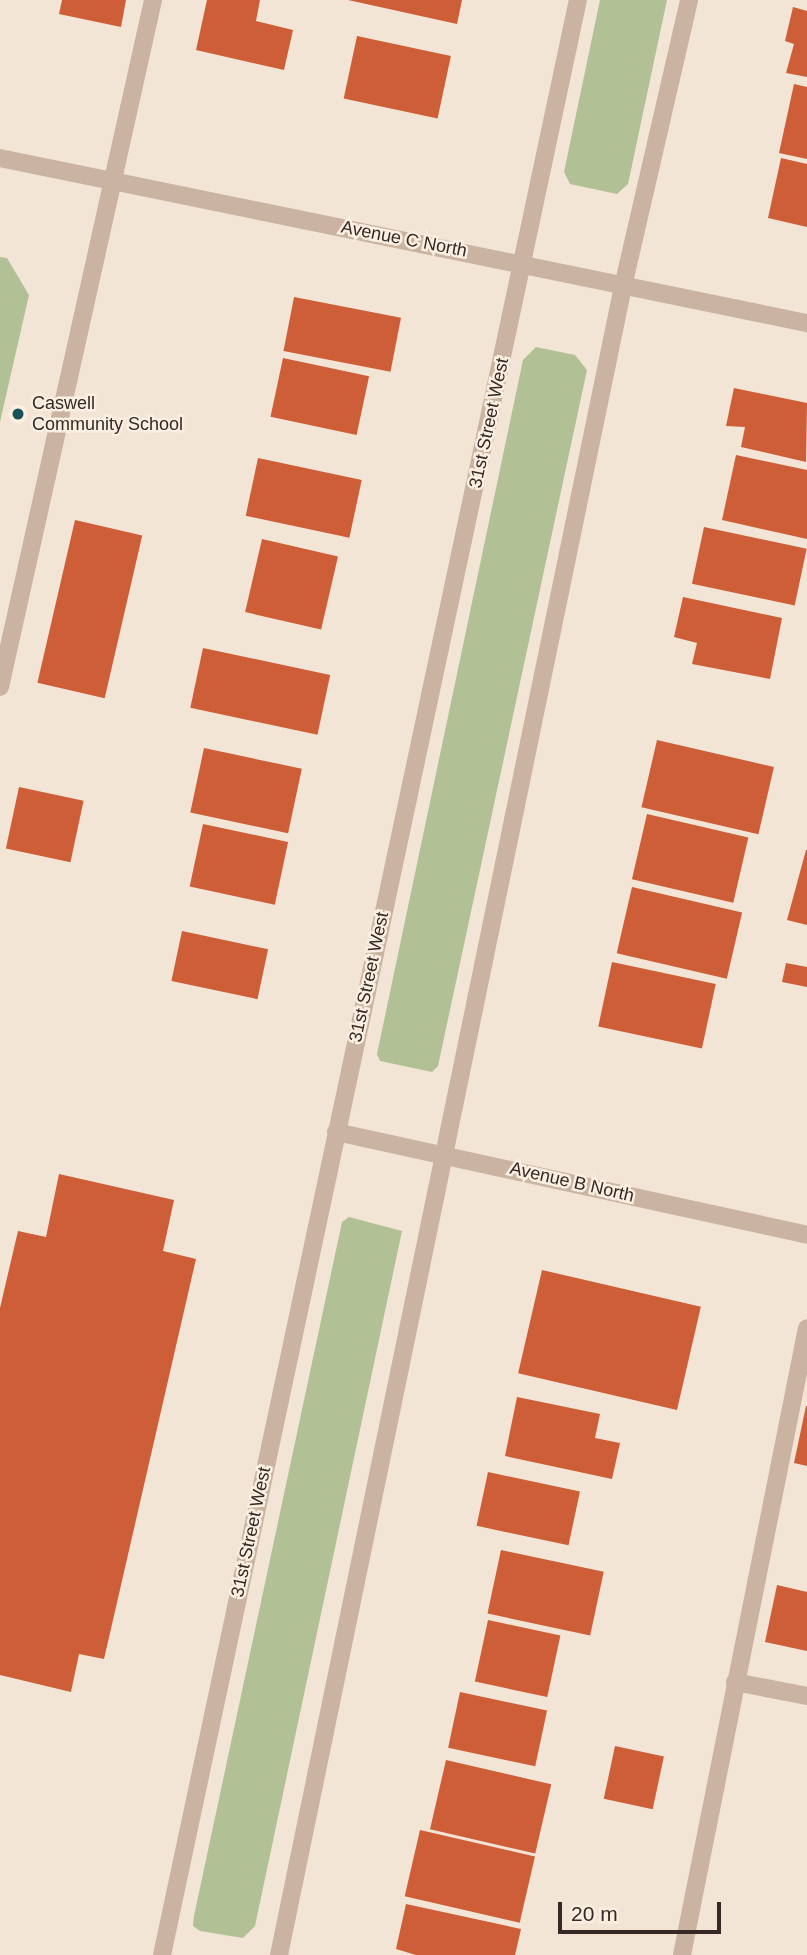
<!DOCTYPE html>
<html>
<head>
<meta charset="utf-8">
<style>
  body { margin:0 }
  #map { position:relative; width:807px; height:1955px; overflow:hidden; background:#f2e5d5; font-family:Helvetica,sans-serif }
  div>[style] { position:absolute }
  [style*='--x'] { left:calc(var(--x)*1px); top:calc(var(--y)*1px); width:calc(var(--w)*1px); rotate:calc(var(--a)*1deg) }
  .green>* { inset:0; background:#b2c195 }
  .building>* { inset:0; background:#ce5e37; transform-origin:0 0 }
  .minor>* { height:18px; margin:-9px; padding:0 9px; transform-origin:9px; border-radius:9px; background:#cab4a1 }
  .dots>* { width:19px; height:19px; translate:-50% -50%; box-sizing:border-box; border:4px solid #faefe1; border-radius:50% }
  span { translate:-50% -50%; white-space:nowrap; text-align:center; line-height:1.15; -webkit-text-stroke:5px #faefe1; paint-order:stroke }
  .street-label { font-size:18px; color:#342924 }
  .poi-label { font-size:18px; color:#342924 }
  .left { translate:0 -50%; text-align:left }
  .scale { position:absolute; left:558px; top:1902px; width:163px; height:32px; box-sizing:border-box; border:4px solid #342924; border-top:0; padding-left:9px; font-size:21px; line-height:24px; white-space:nowrap; color:#342924; -webkit-text-stroke:5px #faefe1; paint-order:stroke }
</style>
</head>
<body>
<div id="map">
  <div class="green">
    <i style="clip-path:polygon(600px 0,667px 0,628px 184px,617px 194px,570px 184px,564px 172px)"></i>
    <i style="clip-path:polygon(0 257px,7px 258px,29px 295px,0 422px)"></i>
    <i style="clip-path:polygon(536px 347px,575px 355px,587px 370px,438px 1066px,432px 1072px,380px 1061px,377px 1054px,523px 360px)"></i>
    <i style="clip-path:polygon(349px 1217px,402px 1231px,255px 1926px,243px 1938px,200px 1931px,193px 1926px,194px 1916px,342px 1222px)"></i>
  </div>
  <div class="building">
    <i style="clip-path:polygon(62px 0,126px 0,121px 27px,59px 14px)"></i>
    <i style="clip-path:polygon(207px 0,260px 0,256px 21px,293px 30px,284px 70px,196px 50px)"></i>
    <i style="clip-path:polygon(348px 0,462px 0,457px 24px)"></i>
    <i style="clip-path:polygon(793px 7px,807px 11px,807px 77px,786px 73px,794px 44px,785px 41px)"></i>
    <i style="left:357px;top:36px;width:96px;height:64px;rotate:12deg"></i>
    <i style="clip-path:polygon(794px 84px,807px 87px,807px 159px,779px 153px)"></i>
    <i style="clip-path:polygon(781px 158px,807px 164px,807px 227px,768px 218px)"></i>
    <i style="left:294px;top:297px;width:109px;height:55px;rotate:11deg"></i>
    <i style="left:283px;top:358px;width:88px;height:60px;rotate:12deg"></i>
    <i style="clip-path:polygon(734px 388px,807px 403px,806px 462px,741px 447px,745px 427px,726px 426px)"></i>
    <i style="clip-path:polygon(736px 455px,807px 470px,807px 539px,722px 520px)"></i>
    <i style="left:258px;top:458px;width:106px;height:59px;rotate:12deg"></i>
    <i style="left:75px;top:520px;width:69px;height:167px;rotate:13deg"></i>
    <i style="left:704px;top:527px;width:105px;height:58px;rotate:12deg"></i>
    <i style="left:262px;top:539px;width:78px;height:75px;rotate:13deg"></i>
    <i style="clip-path:polygon(683px 597px,782px 618px,770px 679px,692px 664px,697px 643px,674px 637px)"></i>
    <i style="left:203px;top:648px;width:130px;height:61px;rotate:12deg"></i>
    <i style="left:657px;top:740px;width:120px;height:69px;rotate:13deg"></i>
    <i style="left:204px;top:748px;width:100px;height:66px;rotate:12deg"></i>
    <i style="left:19px;top:787px;width:66px;height:63px;rotate:12deg"></i>
    <i style="left:647px;top:814px;width:104px;height:67px;rotate:13deg"></i>
    <i style="left:203px;top:824px;width:87px;height:64px;rotate:12deg"></i>
    <i style="clip-path:polygon(806px 850px,807px 850px,807px 925px,787px 920px)"></i>
    <i style="left:632px;top:887px;width:113px;height:68px;rotate:13deg"></i>
    <i style="left:182px;top:931px;width:88px;height:51px;rotate:12deg"></i>
    <i style="left:612px;top:962px;width:106px;height:66px;rotate:12deg"></i>
    <i style="clip-path:polygon(786px 963px,807px 967px,807px 987px,782px 982px)"></i>
    <i style="clip-path:polygon(59px 1174px,174px 1200px,163px 1251px,196px 1259px,104px 1659px,79px 1654px,71px 1692px,0 1675px,0 1308px,18px 1231px,46px 1237px)"></i>
    <i style="left:542px;top:1270px;width:163px;height:106px;rotate:13deg"></i>
    <i style="clip-path:polygon(517px 1397px,600px 1414px,595px 1438px,620px 1443px,612px 1479px,505px 1456px)"></i>
    <i style="clip-path:polygon(806px 1406px,807px 1406px,807px 1466px,794px 1463px)"></i>
    <i style="left:488px;top:1472px;width:94px;height:55px;rotate:12deg"></i>
    <i style="left:501px;top:1550px;width:105px;height:65px;rotate:12deg"></i>
    <i style="clip-path:polygon(777px 1585px,807px 1592px,807px 1651px,765px 1642px)"></i>
    <i style="left:488px;top:1620px;width:74px;height:63px;rotate:12deg"></i>
    <i style="left:460px;top:1692px;width:89px;height:57px;rotate:12deg"></i>
    <i style="left:615px;top:1746px;width:50px;height:54px;rotate:12deg"></i>
    <i style="left:446px;top:1760px;width:108px;height:71px;rotate:13deg"></i>
    <i style="left:420px;top:1830px;width:118px;height:68px;rotate:13deg"></i>
    <i style="clip-path:polygon(406px 1904px,521px 1929px,515px 1955px,416px 1955px,396px 1949px)"></i>
  </div>
  <div class="minor">
    <i style="--x:0;--y:158;--w:824;--a:11.56"></i>
    <i style="--x:0;--y:687;--w:704;--a:-77.44"></i>
    <i style="--x:336;--y:1132;--w:482;--a:12.3"></i>
    <i style="--x:735;--y:1682;--w:73;--a:11"></i>
    <i style="--x:162;--y:1955;--w:1999;--a:-77.99"></i>
    <i style="--x:279;--y:1955;--w:1708;--a:-78.35"></i>
    <i style="--x:624;--y:282;--w:289;--a:-77"></i>
    <i style="--x:682;--y:1955;--w:639;--a:-78.73"></i>
  </div>
  <div class="dots">
    <i style="left:18px;top:414px;background:#185257"></i>
  </div>
  <div class="street-label">
    <span style="left:404px;top:239px;rotate:11deg">Avenue C North</span>
    <span style="left:489px;top:423px;rotate:-78deg">31st Street West</span>
    <span style="left:369px;top:977px;rotate:-78deg">31st Street West</span>
    <span style="left:572px;top:1182px;rotate:13deg">Avenue B North</span>
    <span style="left:251px;top:1532px;rotate:-78deg">31st Street West</span>
  </div>
  <div class="poi-label">
    <span class="left" style="left:32px;top:414px">Caswell<br>Community School</span>
  </div>
  <div class="scale">20 m</div>
</div>
</body>
</html>
